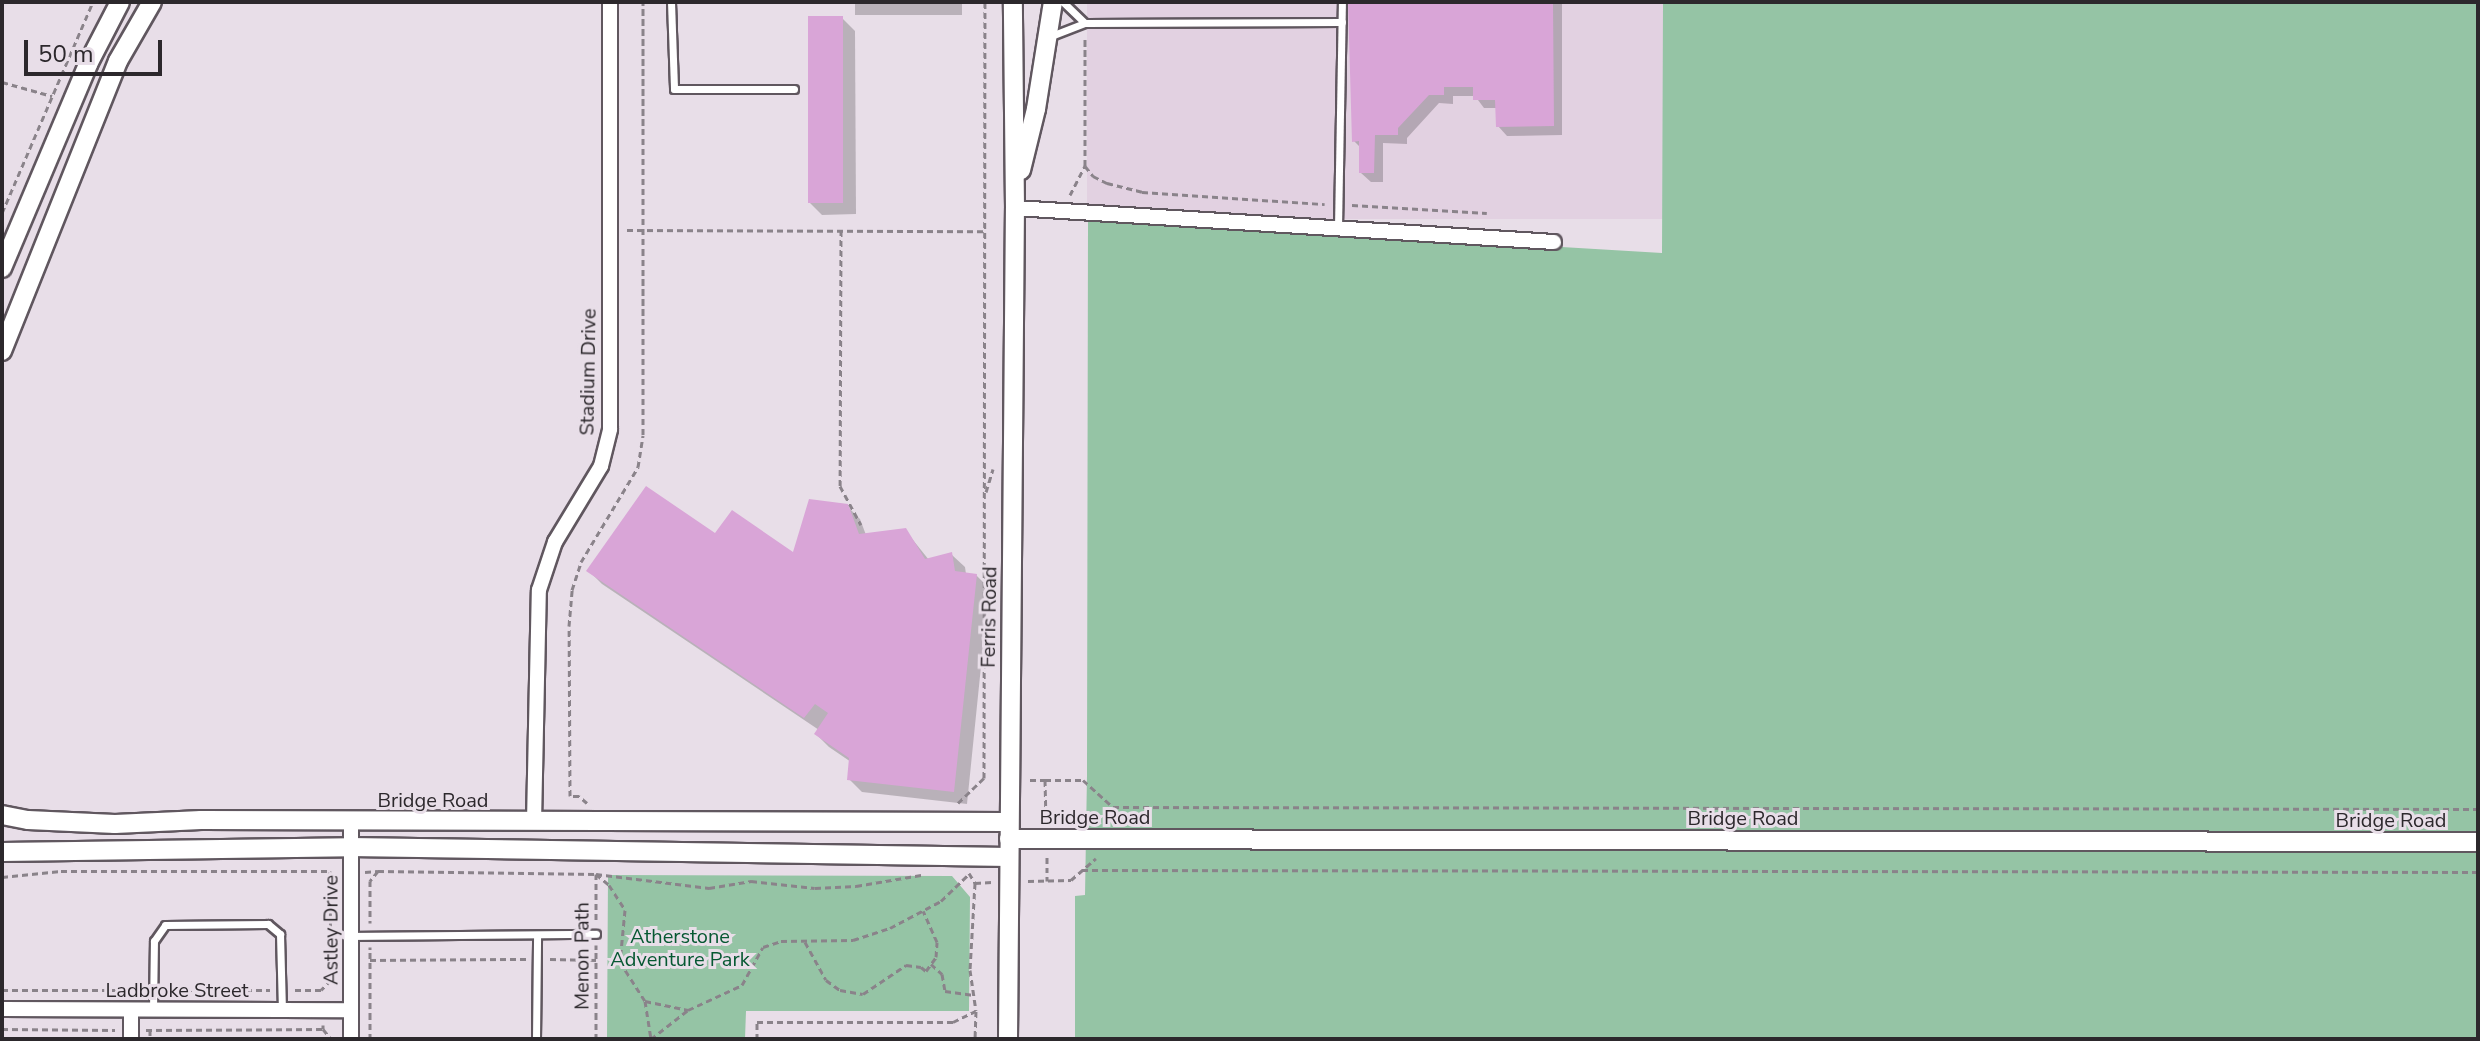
<!DOCTYPE html>
<html>
<head>
<meta charset="utf-8">
<style>
  body { margin:0 }
  #map { position:relative; width:2480px; height:1041px; overflow:hidden; background:#e8dee8; font-family:"Nunito Sans",sans-serif }
  div>[style] { position:absolute }
  [style*='--x'] { left:calc(var(--x)*1px); top:calc(var(--y)*1px); width:calc(var(--w)*1px); rotate:calc(var(--a)*1deg) }
  .built>* { inset:0; background:#e2d1e1; transform-origin:0 0 }
  .green>* { inset:0; background:#95c4a5 }
  .shadow>* { inset:0; background:#0003; transform-origin:0 0 }
  .building>* { inset:0; background:#d9a5d7; transform-origin:0 0 }
  .path>* { height:3px; margin-top:-1.5px; transform-origin:0; background:repeating-linear-gradient(90deg,#8a838a 0 6px,transparent 0 10px) }
  .roads { filter:drop-shadow(2px 0 #60575f) drop-shadow(-2px 0 #60575f) drop-shadow(0 2px #60575f) drop-shadow(0 -2px #60575f) }
  .service>* { height:7px; margin:-3.5px; padding:0 3.5px; transform-origin:3.5px; border-radius:3.5px; background:#fff }
  .minor>* { height:14px; margin:-7px; padding:0 7px; transform-origin:7px; border-radius:7px; background:#fff }
  .tertiary>* { height:18px; margin:-9px; padding:0 9px; transform-origin:9px; border-radius:9px; background:#fff }
  span { translate:-50% -50%; white-space:nowrap; text-align:center; line-height:1.15; -webkit-text-stroke:6px #e8dee8; paint-order:stroke }
  .street-label { font-size:20px; color:#2c282c }
  .park-label { font-size:20px; color:#065832 }
  .frame { position:absolute; inset:0; border:4px solid #2c282c; pointer-events:none }
  .scale { position:absolute; left:24px; top:40px; width:138px; height:36px; box-sizing:border-box; border:4px solid #2c282c; border-top:0; padding-left:10px; font-size:24px; line-height:28px; white-space:nowrap; color:#2c282c; -webkit-text-stroke:6px #e8dee8; paint-order:stroke }
</style>
</head>
<body>
<div id="map">
  <div class="built">
    <i style="left:1087px;top:2px;width:576px;height:217px"></i>
  </div>
  <div class="green">
    <i style="clip-path:polygon(1663px 2px,2478px 2px,2478px 1039px,1075px 1039px,1075px 896px,1085px 895px,1087px 775px,1088px 219px,1662px 253px)"></i>
    <i style="clip-path:polygon(608px 875px,952px 876px,970px 897px,969px 1011px,746px 1011px,745px 1039px,607px 1039px)"></i>
  </div>
  <div class="shadow">
    <i style="left:855px;top:2px;width:107px;height:13px"></i>
    <i style="clip-path:polygon(1350px 2px,1562px 2px,1562px 135px,1507px 136px,1498px 126px,1497px 108px,1484px 108px,1475px 96px,1453px 96px,1453px 104px,1439px 103px,1407px 138px,1407px 144px,1383px 143px,1383px 182px,1371px 182px,1361px 173px,1361px 148px,1354px 141px)"></i>
    <i style="clip-path:polygon(842px 18px,855px 31px,856px 214px,822px 215px,809px 202px)"></i>
    <i style="clip-path:polygon(847px 506px,860px 519px,866px 535px,905px 530px,929px 560px,952px 555px,965px 567px,966px 574px,976px 575px,989px 588px,967px 804px,862px 792px,849px 779px,851px 762px,829px 747px,816px 734px,819px 730px,602px 584px,589px 571px,716px 536px,794px 555px)"></i>
  </div>
  <div class="building">
    <i style="clip-path:polygon(1348px 2px,1553px 2px,1554px 126px,1496px 127px,1495px 100px,1473px 100px,1473px 87px,1444px 87px,1444px 95px,1429px 95px,1398px 128px,1398px 135px,1375px 135px,1374px 173px,1359px 173px,1359px 141px,1352px 142px)"></i>
    <i style="left:808px;top:16px;width:35px;height:187px"></i>
    <i style="clip-path:polygon(646px 486px,715px 533px,732px 510px,793px 552px,809px 499px,848px 504px,859px 534px,906px 528px,925px 559px,952px 552px,955px 571px,977px 574px,954px 792px,847px 780px,849px 758px,814px 734px,828px 713px,815px 704px,804px 718px,586px 571px)"></i>
  </div>
  <div class="path">
    <i style="--x:2;--y:82;--w:52;--a:15.6"></i>
    <i style="--x:1085;--y:166;--w:13;--a:51"></i>
    <i style="--x:1093;--y:176;--w:16;--a:27"></i>
    <i style="--x:1107;--y:183;--w:36;--a:14"></i>
    <i style="--x:1142;--y:192;--w:183;--a:3.8"></i>
    <i style="--x:1070;--y:195;--w:33;--a:-63"></i>
    <i style="--x:1085;--y:166;--w:128;--a:-90"></i>
    <i style="--x:1352;--y:205;--w:135;--a:3.4"></i>
    <i style="--x:2;--y:213;--w:230;--a:-66.7"></i>
    <i style="--x:627;--y:230;--w:356;--a:0.2"></i>
    <i style="--x:841;--y:230;--w:256;--a:90.2"></i>
    <i style="--x:840;--y:486;--w:44;--a:61.7"></i>
    <i style="--x:986;--y:492;--w:24;--a:-73"></i>
    <i style="--x:1030;--y:780;--w:15;--a:0"></i>
    <i style="--x:1045;--y:780;--w:41;--a:88.6"></i>
    <i style="--x:1045;--y:780;--w:38;--a:0"></i>
    <i style="--x:1083;--y:780;--w:40;--a:42"></i>
    <i style="--x:1113;--y:807;--w:1365;--a:0.08"></i>
    <i style="--x:587;--y:803;--w:11;--a:-139"></i>
    <i style="--x:579;--y:796;--w:9;--a:180"></i>
    <i style="--x:570;--y:796;--w:170;--a:-90.3"></i>
    <i style="--x:569;--y:626;--w:36;--a:-85"></i>
    <i style="--x:572;--y:590;--w:29;--a:-72"></i>
    <i style="--x:581;--y:562;--w:111;--a:-59"></i>
    <i style="--x:638;--y:467;--w:32;--a:-81"></i>
    <i style="--x:643;--y:435;--w:433;--a:-90"></i>
    <i style="--x:958;--y:803;--w:36;--a:-44"></i>
    <i style="--x:984;--y:778;--w:776;--a:-89.93"></i>
    <i style="--x:1047;--y:857;--w:24;--a:90"></i>
    <i style="--x:1082;--y:870;--w:1396;--a:0.08"></i>
    <i style="--x:378;--y:871;--w:218;--a:0.8"></i>
    <i style="--x:596;--y:874;--w:114;--a:7.1"></i>
    <i style="--x:709;--y:888;--w:43;--a:-9.5"></i>
    <i style="--x:751;--y:881;--w:64;--a:6.2"></i>
    <i style="--x:815;--y:888;--w:41;--a:-2.8"></i>
    <i style="--x:856;--y:886;--w:66;--a:-9.6"></i>
    <i style="--x:365;--y:872;--w:13;--a:-4"></i>
    <i style="--x:378;--y:871;--w:13;--a:129"></i>
    <i style="--x:370;--y:881;--w:42;--a:90"></i>
    <i style="--x:969;--y:873;--w:12;--a:59"></i>
    <i style="--x:975;--y:883;--w:17;--a:-3"></i>
    <i style="--x:596;--y:874;--w:17;--a:40"></i>
    <i style="--x:609;--y:885;--w:30;--a:57"></i>
    <i style="--x:625;--y:910;--w:52;--a:95.5"></i>
    <i style="--x:620;--y:962;--w:46;--a:57.3"></i>
    <i style="--x:645;--y:1001;--w:38;--a:81"></i>
    <i style="--x:596;--y:874;--w:48;--a:90"></i>
    <i style="--x:2;--y:877;--w:59;--a:-5.8"></i>
    <i style="--x:61;--y:871;--w:269;--a:0"></i>
    <i style="--x:330;--y:871;--w:109;--a:89.5"></i>
    <i style="--x:331;--y:980;--w:14;--a:135"></i>
    <i style="--x:321;--y:990;--w:27;--a:180"></i>
    <i style="--x:1028;--y:881;--w:43;--a:-1.3"></i>
    <i style="--x:1071;--y:880;--w:33;--a:-41"></i>
    <i style="--x:975;--y:883;--w:87;--a:93.3"></i>
    <i style="--x:970;--y:970;--w:41;--a:81.7"></i>
    <i style="--x:976;--y:1011;--w:28;--a:92"></i>
    <i style="--x:805;--y:942;--w:43;--a:61.1"></i>
    <i style="--x:826;--y:980;--w:17;--a:36"></i>
    <i style="--x:840;--y:990;--w:23;--a:10"></i>
    <i style="--x:863;--y:994;--w:52;--a:-34"></i>
    <i style="--x:906;--y:965;--w:15;--a:8"></i>
    <i style="--x:921;--y:967;--w:6;--a:39"></i>
    <i style="--x:926;--y:971;--w:17;--a:-54"></i>
    <i style="--x:936;--y:957;--w:15;--a:-86"></i>
    <i style="--x:937;--y:942;--w:34;--a:-114"></i>
    <i style="--x:550;--y:959;--w:46;--a:1.2"></i>
    <i style="--x:370;--y:960;--w:156;--a:-0.4"></i>
    <i style="--x:931;--y:964;--w:15;--a:42"></i>
    <i style="--x:942;--y:974;--w:17;--a:80"></i>
    <i style="--x:945;--y:991;--w:29;--a:8"></i>
    <i style="--x:2;--y:990;--w:140;--a:0"></i>
    <i style="--x:166;--y:990;--w:104;--a:0"></i>
    <i style="--x:645;--y:1001;--w:44;--a:11.8"></i>
    <i style="--x:2;--y:1029;--w:113;--a:0.5"></i>
    <i style="--x:323;--y:1029;--w:13;--a:51"></i>
    <i style="--x:146;--y:1030;--w:177;--a:-0.3"></i>
    <i style="--x:323;--y:1029;--w:4;--a:-90"></i>
    <i style="--x:150;--y:1030;--w:9;--a:90"></i>
    <i style="--x:370;--y:1039;--w:92;--a:-90"></i>
    <i style="--x:596;--y:1039;--w:94;--a:-90"></i>
    <i style="--x:651;--y:1039;--w:47;--a:-38.1"></i>
    <i style="--x:688;--y:1010;--w:60;--a:-24.8"></i>
    <i style="--x:742;--y:985;--w:43;--a:-61.1"></i>
    <i style="--x:763;--y:947;--w:19;--a:-18"></i>
    <i style="--x:781;--y:941;--w:72;--a:-0.8"></i>
    <i style="--x:853;--y:940;--w:39;--a:-18"></i>
    <i style="--x:890;--y:928;--w:58;--a:-27.9"></i>
    <i style="--x:941;--y:901;--w:39;--a:-44"></i>
    <i style="--x:757;--y:1039;--w:17;--a:-90"></i>
    <i style="--x:757;--y:1022;--w:196;--a:0"></i>
    <i style="--x:953;--y:1022;--w:25;--a:-26"></i>
  </div>
  <div class="roads">
    <div class="service">
      <i style="--x:671;--y:2;--w:87;--a:88"></i>
      <i style="--x:674;--y:89;--w:120;--a:0"></i>
      <i style="--x:1063;--y:2;--w:30;--a:44"></i>
      <i style="--x:1051;--y:36;--w:36;--a:-21"></i>
      <i style="--x:1085;--y:23;--w:257;--a:-0.2"></i>
      <i style="--x:1338;--y:228;--w:226;--a:-89"></i>
      <i style="--x:351;--y:936;--w:245;--a:-0.5"></i>
      <i style="--x:153;--y:1010;--w:69;--a:-89.2"></i>
      <i style="--x:154;--y:941;--w:19;--a:-55"></i>
      <i style="--x:165;--y:925;--w:103;--a:-0.6"></i>
      <i style="--x:268;--y:924;--w:16;--a:40"></i>
      <i style="--x:280;--y:934;--w:76;--a:88.5"></i>
      <i style="--x:536;--y:1039;--w:104;--a:-89.4"></i>
    </div>
    <div class="minor">
      <i style="--x:1015;--y:208;--w:540;--a:3.61"></i>
      <i style="--x:351;--y:822;--w:217;--a:90"></i>
      <i style="--x:534;--y:822;--w:232;--a:-88.8"></i>
      <i style="--x:539;--y:590;--w:51;--a:-71.6"></i>
      <i style="--x:555;--y:542;--w:89;--a:-58.8"></i>
      <i style="--x:601;--y:466;--w:38;--a:-76"></i>
      <i style="--x:610;--y:429;--w:427;--a:-90"></i>
      <i style="--x:2;--y:1009;--w:349;--a:0.2"></i>
      <i style="--x:131;--y:1010;--w:29;--a:90"></i>
    </div>
    <div class="tertiary">
      <i style="--x:1021;--y:170;--w:63;--a:-76.2"></i>
      <i style="--x:1036;--y:109;--w:108;--a:-81"></i>
      <i style="--x:2;--y:268;--w:221;--a:-67.1"></i>
      <i style="--x:88;--y:64;--w:70;--a:-62.7"></i>
      <i style="--x:2;--y:351;--w:312;--a:-68.2"></i>
      <i style="--x:118;--y:61;--w:68;--a:-60"></i>
      <i style="--x:2;--y:815;--w:26;--a:11"></i>
      <i style="--x:28;--y:820;--w:87;--a:2.6"></i>
      <i style="--x:115;--y:824;--w:86;--a:-2.7"></i>
      <i style="--x:201;--y:820;--w:808;--a:0.14"></i>
      <i style="--x:1009;--y:839;--w:1469;--a:0.12"></i>
      <i style="--x:2;--y:852;--w:348;--a:-0.8"></i>
      <i style="--x:350;--y:847;--w:659;--a:0.87"></i>
      <i style="--x:1008;--y:1039;--w:831;--a:-89.52"></i>
      <i style="--x:1015;--y:208;--w:206;--a:-90.6"></i>
    </div>
  </div>
  <div class="street-label">
    <span style="left:588px;top:372px;rotate:-89deg">Stadium Drive</span>
    <span style="left:989px;top:617px;rotate:-89deg">Ferris Road</span>
    <span style="left:433px;top:800px">Bridge Road</span>
    <span style="left:1095px;top:817px">Bridge Road</span>
    <span style="left:1743px;top:818px">Bridge Road</span>
    <span style="left:2391px;top:820px">Bridge Road</span>
    <span style="left:331px;top:930px;rotate:-90deg">Astley Drive</span>
    <span style="left:582px;top:956px;rotate:-90deg">Menon Path</span>
    <span style="left:177px;top:990px">Ladbroke Street</span>
  </div>
  <div class="park-label">
    <span style="left:680px;top:948px">Atherstone<br>Adventure Park</span>
  </div>
  <div class="frame"></div>
  <div class="scale">50 m</div>
</div>
</body>
</html>
